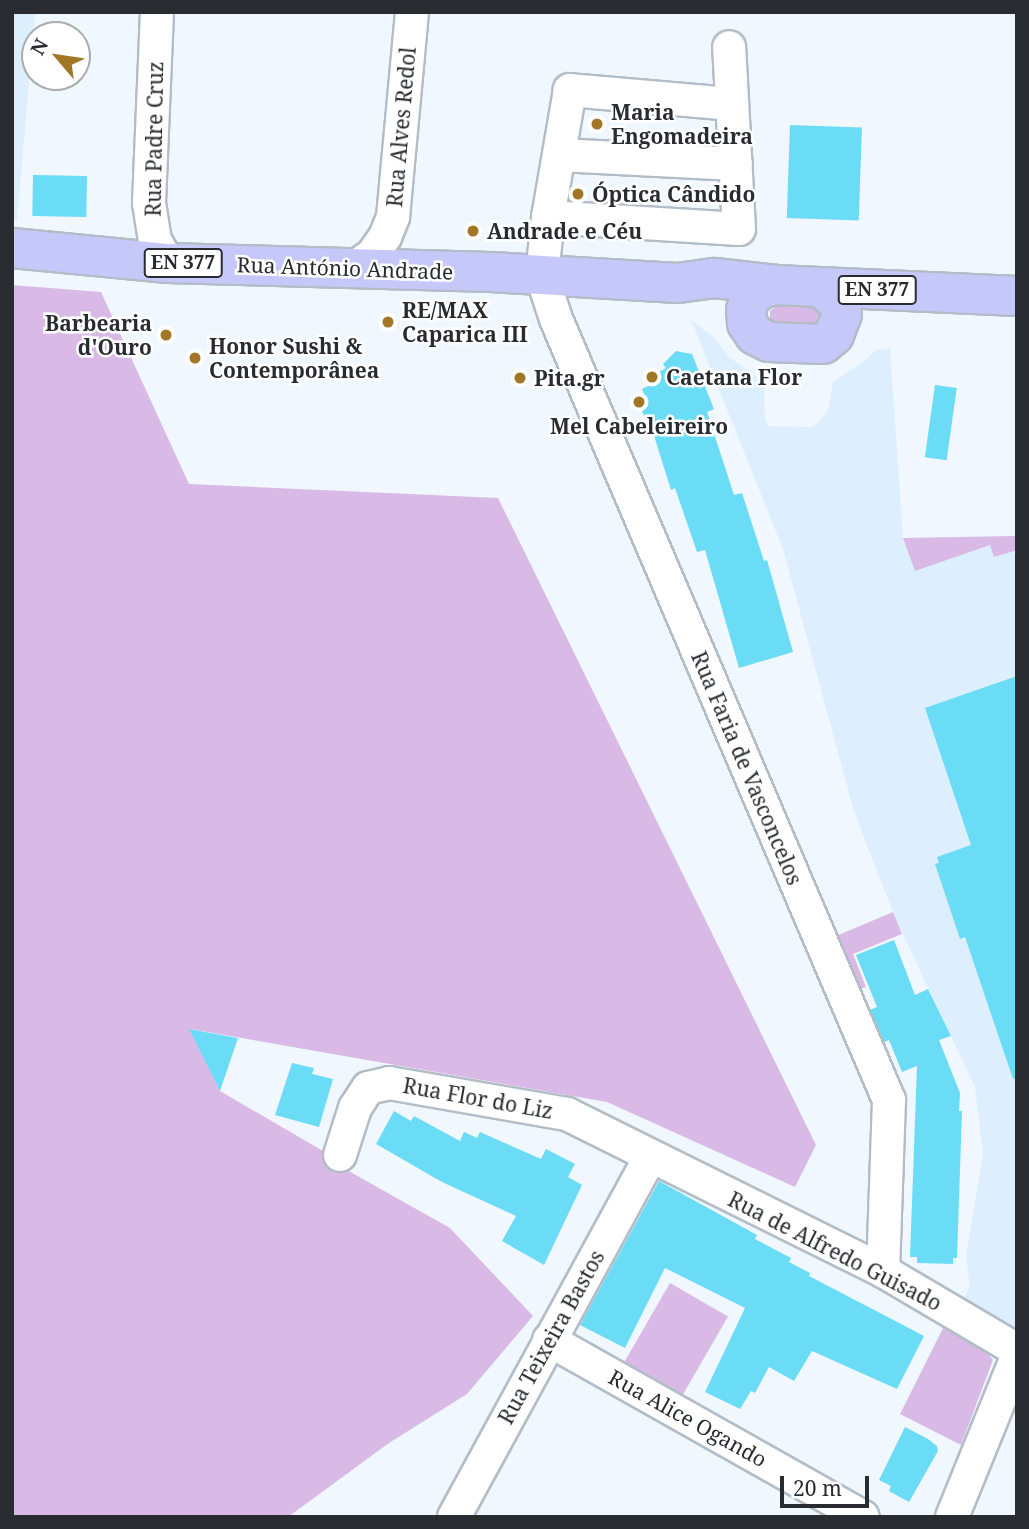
<!DOCTYPE html>
<html>
<head>
<meta charset="utf-8">
<style>
  body { margin:0 }
  #map { position:relative; width:1029px; height:1529px; overflow:hidden; background:#f1f7fe; font-family:"Noto Serif",serif }
  div>[style] { position:absolute }
  [style*='--x'] { left:calc(var(--x)*1px); top:calc(var(--y)*1px); width:calc(var(--w)*1px); rotate:calc(var(--a)*1deg) }
  .built>* { inset:0; background:#def }
  .green>* { inset:0; background:#d9bae6; transform-origin:0 0 }
  .building>* { inset:0; background:#6bdcf5; transform-origin:0 0 }
  .roads { filter:drop-shadow(2px 0 #b2bdc8) drop-shadow(-2px 0 #b2bdc8) drop-shadow(0 2px #b2bdc8) drop-shadow(0 -2px #b2bdc8) }
  .street>* { height:32px; margin:-16px; padding:0 16px; transform-origin:16px; border-radius:16px; background:#fff }
  .primary>* { height:38px; margin:-19px; padding:0 19px; transform-origin:19px; border-radius:19px; background:#c7c8fa }
  .dots>* { width:19px; height:19px; translate:-50% -50%; box-sizing:border-box; border:4px solid #fff; border-radius:50% }
  span { translate:-50% -50%; white-space:nowrap; text-align:center; line-height:1.15; -webkit-text-stroke:5px #fff; paint-order:stroke }
  .shield-label span { padding:2px 5px; background:#fff; border:2px solid; border-radius:5px; -webkit-text-stroke-width:0 }
  .shield-label { font-size:19px; color:#282c30; font-weight:700 }
  .poi-label { font-size:21px; color:#282c30; font-weight:700 }
  .left { translate:0 -50%; text-align:left }
  .right { translate:-100% -50%; text-align:right }
  .street-label { font-size:21px; color:#282c30 }
  .frame { position:absolute; inset:0; border:14px solid #282c30; pointer-events:none }
  .north { position:absolute; left:21px; top:21px; width:70px; height:70px; box-sizing:border-box; background:#fff; border:2px solid #a9abac; border-radius:50%; rotate:299deg; font-size:19px; font-weight:700; line-height:28px; text-align:center; color:#282c30 }
  .north::after { content:''; display:block; margin:auto; width:24px; height:32px; background:#a17726; clip-path:polygon(50% 0,100% 100%,50% 72%,0 100%) }
  .scale { position:absolute; left:780px; top:1476px; width:89px; height:32px; box-sizing:border-box; border:4px solid #282c30; border-top:0; padding-left:9px; font-size:21px; line-height:24px; white-space:nowrap; color:#282c30; -webkit-text-stroke:5px #fff; paint-order:stroke }
</style>
</head>
<body>
<div id="map">
  <div class="built">
    <i style="clip-path:polygon(12px 12px,35px 12px,17px 221px,12px 221px)"></i>
    <i style="clip-path:polygon(691px 320px,715px 338px,729px 357px,764px 382px,765px 418px,768px 426px,811px 427px,818px 423px,828px 411px,833px 381px,861px 364px,876px 350px,890px 348px,903px 538px,1017px 536px,1017px 1328px,964px 1298px,970px 1287px,966px 1257px,983px 1155px,975px 1087px,897px 922px,867px 846px,851px 801px,783px 549px)"></i>
  </div>
  <div class="green">
    <i style="clip-path:polygon(12px 285px,101px 292px,189px 484px,498px 498px,816px 1145px,795px 1187px,607px 1102px,190px 1029px,220px 1091px,323px 1151px,322px 1156px,450px 1228px,533px 1316px,467px 1394px,389px 1443px,288px 1517px,12px 1517px)"></i>
    <i style="clip-path:polygon(780px 304px,815px 306px,825px 312px,824px 325px,770px 323px,770px 311px)"></i>
    <i style="clip-path:polygon(1017px 536px,1017px 550px,994px 557px,990px 545px,915px 571px,903px 538px)"></i>
    <i style="clip-path:polygon(893px 912px,902px 934px,853px 954px,866px 987px,857px 990px,836px 936px)"></i>
    <i style="left:670px;top:1283px;width:67px;height:91px;rotate:30deg"></i>
    <i style="clip-path:polygon(943px 1328px,987px 1353px,993px 1360px,961px 1445px,900px 1414px)"></i>
  </div>
  <div class="building">
    <i style="left:790px;top:125px;width:72px;height:93px;rotate:2deg"></i>
    <i style="left:33px;top:175px;width:54px;height:41px;rotate:1deg"></i>
    <i style="clip-path:polygon(676px 351px,692px 354px,714px 409px,707px 412px,734px 495px,742px 493px,764px 561px,767px 560px,793px 652px,739px 668px,705px 550px,697px 552px,675px 488px,671px 490px,651px 426px,639px 407px,640px 395px,644px 394px,642px 389px,650px 385px,648px 378px,666px 368px,663px 364px)"></i>
    <i style="left:935px;top:385px;width:22px;height:73px;rotate:8deg"></i>
    <i style="clip-path:polygon(1017px 676px,1017px 1078px,1013px 1079px,965px 937px,960px 939px,935px 864px,939px 863px,937px 857px,971px 845px,925px 708px)"></i>
    <i style="clip-path:polygon(894px 940px,915px 995px,928px 989px,951px 1036px,939px 1040px,960px 1093px,959px 1111px,962px 1111px,957px 1258px,953px 1258px,953px 1264px,917px 1263px,917px 1257px,910px 1257px,917px 1066px,902px 1072px,889px 1040px,884px 1042px,870px 1010px,877px 1007px,856px 955px)"></i>
    <i style="clip-path:polygon(189px 1029px,238px 1038px,220px 1091px)"></i>
    <i style="clip-path:polygon(292px 1063px,314px 1068px,312px 1074px,333px 1079px,319px 1127px,275px 1115px)"></i>
    <i style="clip-path:polygon(394px 1111px,411px 1121px,414px 1116px,460px 1141px,464px 1132px,477px 1138px,480px 1132px,541px 1159px,546px 1149px,575px 1164px,568px 1177px,582px 1185px,544px 1265px,502px 1241px,516px 1216px,442px 1182px,376px 1144px)"></i>
    <i style="clip-path:polygon(659px 1181px,757px 1235px,755px 1239px,791px 1258px,789px 1262px,810px 1273px,809px 1276px,924px 1336px,897px 1389px,812px 1351px,794px 1381px,769px 1367px,755px 1393px,751px 1391px,740px 1409px,705px 1392px,745px 1308px,665px 1268px,625px 1348px,580px 1325px)"></i>
    <i style="clip-path:polygon(905px 1427px,928px 1439px,937px 1446px,938px 1451px,909px 1502px,889px 1491px,891px 1486px,879px 1480px)"></i>
  </div>
  <div class="roads">
    <div class="street">
      <i style="--x:157;--y:12;--w:191;--a:92.4"></i>
      <i style="--x:149;--y:203;--w:37;--a:81"></i>
      <i style="--x:155;--y:240;--w:26;--a:61"></i>
      <i style="--x:732;--y:104;--w:163;--a:-175.1"></i>
      <i style="--x:570;--y:90;--w:129;--a:99.8"></i>
      <i style="--x:548;--y:217;--w:59;--a:95.8"></i>
      <i style="--x:542;--y:276;--w:45;--a:72"></i>
      <i style="--x:556;--y:319;--w:849;--a:66.91"></i>
      <i style="--x:889;--y:1100;--w:171;--a:92"></i>
      <i style="--x:559;--y:155;--w:177;--a:2.9"></i>
      <i style="--x:548;--y:217;--w:191;--a:3.6"></i>
      <i style="--x:739;--y:229;--w:182;--a:-93.1"></i>
      <i style="--x:354;--y:268;--w:24;--a:-36"></i>
      <i style="--x:373;--y:254;--w:21;--a:-55"></i>
      <i style="--x:385;--y:237;--w:22;--a:-68"></i>
      <i style="--x:393;--y:217;--w:206;--a:-84.7"></i>
      <i style="--x:340;--y:1155;--w:49;--a:-72.3"></i>
      <i style="--x:355;--y:1108;--w:24;--a:-57"></i>
      <i style="--x:368;--y:1088;--w:22;--a:-13"></i>
      <i style="--x:389;--y:1083;--w:181;--a:9.9"></i>
      <i style="--x:567;--y:1114;--w:353;--a:26.4"></i>
      <i style="--x:883;--y:1271;--w:156;--a:30.5"></i>
      <i style="--x:549;--y:1340;--w:360;--a:29.4"></i>
      <i style="--x:454;--y:1517;--w:409;--a:-61.4"></i>
      <i style="--x:952;--y:1517;--w:173;--a:-67.9"></i>
    </div>
    <div class="primary">
      <i style="--x:12;--y:248;--w:157;--a:5.5"></i>
      <i style="--x:168;--y:263;--w:323;--a:1.6"></i>
      <i style="--x:491;--y:272;--w:187;--a:3.4"></i>
      <i style="--x:678;--y:283;--w:37;--a:-8"></i>
      <i style="--x:715;--y:278;--w:61;--a:6.5"></i>
      <i style="--x:822;--y:288;--w:24;--a:42"></i>
      <i style="--x:840;--y:304;--w:10;--a:79"></i>
      <i style="--x:842;--y:314;--w:22;--a:111"></i>
      <i style="--x:834;--y:335;--w:14;--a:141"></i>
      <i style="--x:823;--y:344;--w:54;--a:-177.9"></i>
      <i style="--x:769;--y:342;--w:16;--a:-153"></i>
      <i style="--x:755;--y:335;--w:14;--a:-124"></i>
      <i style="--x:747;--y:323;--w:13;--a:-94"></i>
      <i style="--x:746;--y:310;--w:13;--a:-72"></i>
      <i style="--x:750;--y:298;--w:14;--a:-39"></i>
      <i style="--x:761;--y:289;--w:16;--a:-15"></i>
      <i style="--x:776;--y:285;--w:241;--a:2.6"></i>
    </div>
  </div>
  <div class="dots">
    <i style="left:597px;top:124px;background:#a17726"></i>
    <i style="left:578px;top:194px;background:#a17726"></i>
    <i style="left:473px;top:231px;background:#a17726"></i>
    <i style="left:388px;top:322px;background:#a17726"></i>
    <i style="left:166px;top:335px;background:#a17726"></i>
    <i style="left:195px;top:358px;background:#a17726"></i>
    <i style="left:652px;top:377px;background:#a17726"></i>
    <i style="left:520px;top:378px;background:#a17726"></i>
    <i style="left:639px;top:402px;background:#a17726"></i>
  </div>
  <div class="shield-label">
    <span style="left:183px;top:263px">EN 377</span>
    <span style="left:877px;top:290px">EN 377</span>
  </div>
  <div class="poi-label">
    <span class="left" style="left:611px;top:124px">Maria<br>Engomadeira</span>
    <span class="left" style="left:592px;top:194px">Óptica Cândido</span>
    <span class="left" style="left:487px;top:231px">Andrade e Céu</span>
    <span class="left" style="left:402px;top:322px">RE/MAX<br>Caparica III</span>
    <span class="right" style="left:152px;top:335px">Barbearia<br>d'Ouro</span>
    <span class="left" style="left:209px;top:358px">Honor Sushi &amp;<br>Contemporânea</span>
    <span class="left" style="left:666px;top:377px">Caetana Flor</span>
    <span class="left" style="left:534px;top:378px">Pita.gr</span>
    <span style="left:639px;top:426px">Mel Cabeleireiro</span>
  </div>
  <div class="street-label">
    <span style="left:401px;top:127px;rotate:-85deg">Rua Alves Redol</span>
    <span style="left:154px;top:139px;rotate:-89deg">Rua Padre Cruz</span>
    <span style="left:345px;top:268px;rotate:2deg">Rua António Andrade</span>
    <span style="left:747px;top:768px;rotate:67deg">Rua Faria de Vasconcelos</span>
    <span style="left:478px;top:1098px;rotate:10deg">Rua Flor do Liz</span>
    <span style="left:835px;top:1251px;rotate:27deg">Rua de Alfredo Guisado</span>
    <span style="left:551px;top:1337px;rotate:-61deg">Rua Teixeira Bastos</span>
    <span style="left:688px;top:1418px;rotate:29deg">Rua Alice Ogando</span>
  </div>
  <div class="frame"></div>
  <div class="north">N</div>
  <div class="scale">20 m</div>
</div>
</body>
</html>
